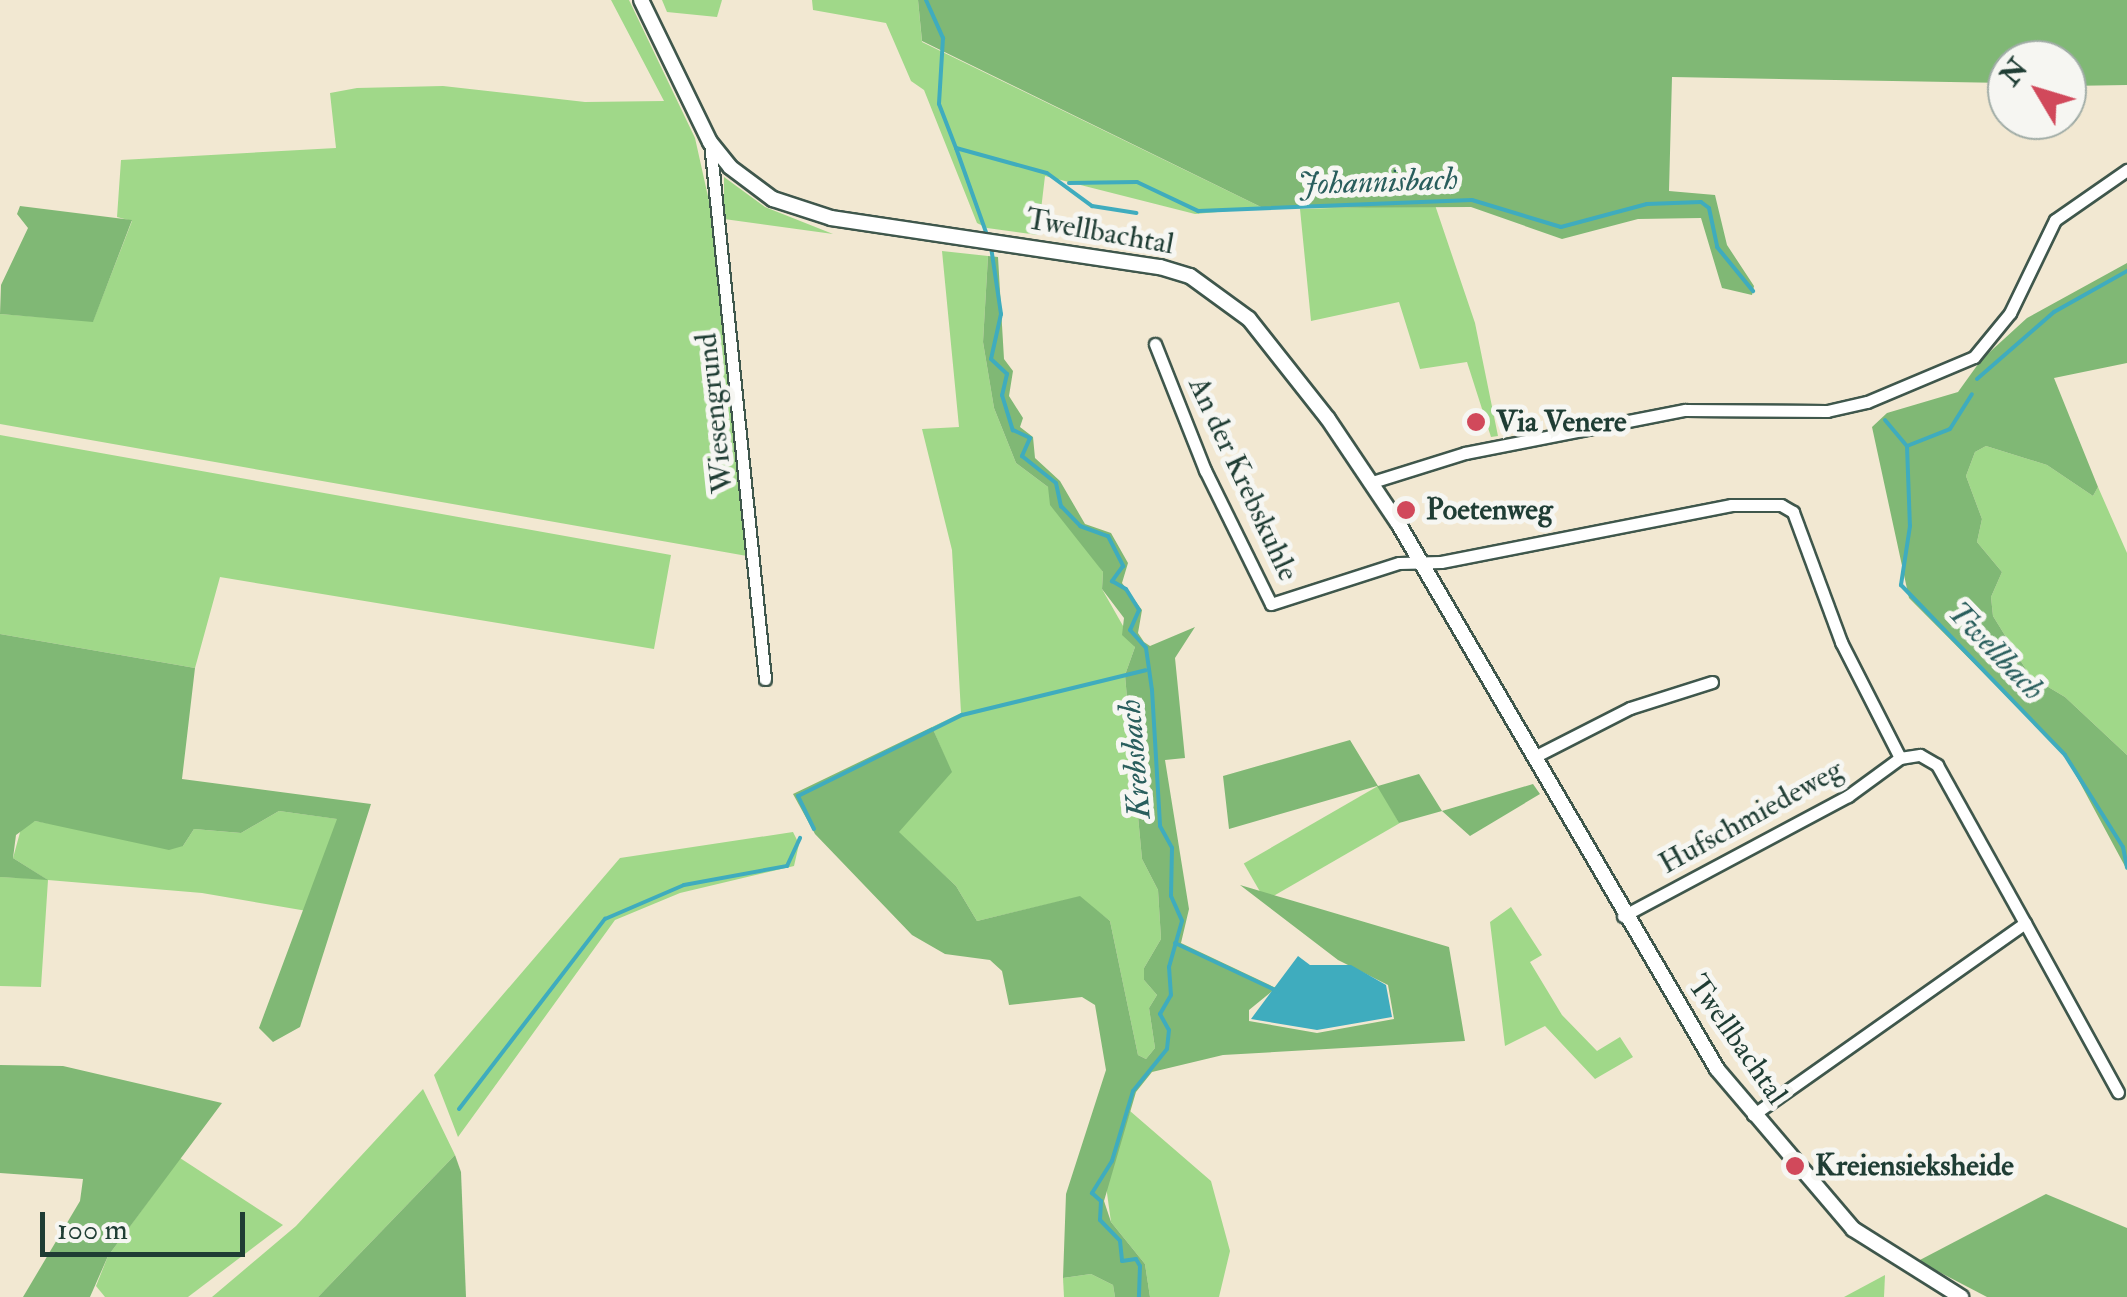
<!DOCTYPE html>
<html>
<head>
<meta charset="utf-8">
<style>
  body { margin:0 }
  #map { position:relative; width:2127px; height:1297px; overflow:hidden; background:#f2e8d2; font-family:"IM FELL Double Pica",serif }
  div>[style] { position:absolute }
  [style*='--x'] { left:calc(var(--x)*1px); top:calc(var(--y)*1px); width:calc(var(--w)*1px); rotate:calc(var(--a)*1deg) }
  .green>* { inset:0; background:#a0d889; transform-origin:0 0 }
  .forest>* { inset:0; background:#80b875 }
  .water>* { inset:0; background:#3facbe }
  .stream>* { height:4px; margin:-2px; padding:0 2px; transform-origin:2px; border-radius:2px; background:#3facbe }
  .roads { filter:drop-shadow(2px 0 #3f574c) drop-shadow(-2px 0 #3f574c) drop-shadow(0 2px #3f574c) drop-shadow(0 -2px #3f574c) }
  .minor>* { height:11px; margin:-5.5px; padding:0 5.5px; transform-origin:5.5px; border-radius:5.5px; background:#fff }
  .tertiary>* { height:14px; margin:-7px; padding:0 7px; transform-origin:7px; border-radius:7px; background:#fff }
  .dots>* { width:28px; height:28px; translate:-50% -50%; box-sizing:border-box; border:5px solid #f6f6f2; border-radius:50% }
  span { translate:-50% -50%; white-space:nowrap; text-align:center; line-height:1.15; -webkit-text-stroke:10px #f6f6f2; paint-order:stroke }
  .street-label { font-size:30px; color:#1f3d34 }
  .poi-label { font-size:30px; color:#1f3d34; font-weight:700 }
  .left { translate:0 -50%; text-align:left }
  .water-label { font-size:32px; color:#295e5d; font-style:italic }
  .north { position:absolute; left:1987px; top:40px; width:100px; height:100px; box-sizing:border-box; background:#f6f6f2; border:2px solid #a0aca6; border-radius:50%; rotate:308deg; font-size:28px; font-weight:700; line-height:40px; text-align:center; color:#1f3d34 }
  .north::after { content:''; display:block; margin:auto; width:35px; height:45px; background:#d1495b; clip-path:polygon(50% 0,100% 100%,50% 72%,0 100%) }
  .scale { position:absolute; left:40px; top:1212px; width:205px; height:45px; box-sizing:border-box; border:5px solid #1f3d34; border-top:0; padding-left:12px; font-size:30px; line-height:35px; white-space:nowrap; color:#1f3d34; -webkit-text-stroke:8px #f6f6f2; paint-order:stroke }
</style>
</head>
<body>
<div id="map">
  <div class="green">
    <i style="clip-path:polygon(611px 0,629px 0,695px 138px,711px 210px,747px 556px,0 424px,0 314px,93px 321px,132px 221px,117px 217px,121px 160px,336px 148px,330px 93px,357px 88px,443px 86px,585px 102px,664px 101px)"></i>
    <i style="clip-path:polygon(662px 0,722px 0,717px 17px,667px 12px)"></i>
    <i style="clip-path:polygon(812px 0,918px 0,922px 42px,1263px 208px,1195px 214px,1045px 176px,1038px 235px,987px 228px,977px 223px,924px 90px,911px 81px,886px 23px,813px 10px)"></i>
    <i style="clip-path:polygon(724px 177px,765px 207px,833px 234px,724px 219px)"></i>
    <i style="clip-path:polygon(1435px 205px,1475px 323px,1498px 436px,1491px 437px,1467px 362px,1420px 369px,1399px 302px,1311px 321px,1300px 209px)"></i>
    <i style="clip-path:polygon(942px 251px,988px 256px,983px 342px,994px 408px,1016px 463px,1048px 487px,1103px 572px,1102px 589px,1135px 647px,1125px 675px,1127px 698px,1142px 859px,1158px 890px,1161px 939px,1144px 968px,1144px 980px,1157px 995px,1149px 1008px,1155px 1048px,1146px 1059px,1138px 1055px,1110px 921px,1079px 897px,977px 921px,956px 886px,898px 832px,951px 772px,932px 727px,961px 713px,952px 550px,922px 429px,959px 427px)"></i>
    <i style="clip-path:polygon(0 435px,671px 555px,654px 649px,220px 577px,195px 668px,0 634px)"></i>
    <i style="clip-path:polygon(1986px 446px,2047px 465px,2093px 496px,2098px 487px,2127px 553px,2127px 755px,2065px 697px,2030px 676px,1993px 616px,1991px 597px,2002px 572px,1977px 542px,1982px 519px,1966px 476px,1975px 452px)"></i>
    <i style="left:1378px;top:786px;width:43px;height:155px;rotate:60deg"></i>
    <i style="clip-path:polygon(279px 811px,338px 819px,307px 911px,202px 893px,48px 880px,41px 987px,0 986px,0 877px,46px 879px,13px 858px,22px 825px,35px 821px,183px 846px,194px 829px,241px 833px)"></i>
    <i style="clip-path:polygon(793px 832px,799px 844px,794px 866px,680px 893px,615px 920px,458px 1137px,434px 1075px,620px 858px)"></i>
    <i style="clip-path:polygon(1511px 907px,1542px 955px,1530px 962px,1562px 1015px,1597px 1051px,1620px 1037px,1633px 1057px,1595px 1079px,1545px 1026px,1505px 1046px,1490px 922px)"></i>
    <i style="clip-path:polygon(423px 1089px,455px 1155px,318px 1297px,212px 1297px,296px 1226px)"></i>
    <i style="clip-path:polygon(1130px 1111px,1211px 1181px,1230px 1251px,1219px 1297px,1150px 1297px,1145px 1264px,1111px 1222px,1106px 1186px)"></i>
    <i style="clip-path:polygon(180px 1158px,283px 1225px,188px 1297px,105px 1297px,96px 1286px,108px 1256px)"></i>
    <i style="clip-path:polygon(1091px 1274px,1113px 1285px,1115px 1297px,1064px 1297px,1063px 1278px)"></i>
    <i style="clip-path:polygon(1885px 1275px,1884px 1297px,1844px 1297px)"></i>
  </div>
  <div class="forest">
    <i style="clip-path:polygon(918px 0,2127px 0,2127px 85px,2067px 86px,2067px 60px,2007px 60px,2007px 83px,1672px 77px,1669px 191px,1715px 195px,1727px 245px,1754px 286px,1752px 295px,1722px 288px,1701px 218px,1638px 219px,1562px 239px,1471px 207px,1263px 208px,922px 41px)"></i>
    <i style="clip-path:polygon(20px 206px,132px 220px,93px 322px,0 314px,1px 285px,28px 228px,17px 214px)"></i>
    <i style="clip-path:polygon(988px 256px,998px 257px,1004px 359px,1013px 371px,1009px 396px,1023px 418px,1020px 427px,1033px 437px,1035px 458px,1060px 481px,1085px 524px,1111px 533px,1128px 563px,1122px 583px,1142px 610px,1138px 633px,1144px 642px,1150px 646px,1195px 627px,1175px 658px,1185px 758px,1165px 760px,1189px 909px,1181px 943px,1276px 988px,1249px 1010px,1249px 1021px,1317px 1033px,1394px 1019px,1388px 985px,1338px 960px,1240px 885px,1449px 947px,1465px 1041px,1223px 1055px,1152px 1072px,1136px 1092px,1104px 1201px,1111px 1222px,1145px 1264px,1150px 1297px,1115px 1297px,1113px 1285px,1091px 1274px,1063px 1278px,1066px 1194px,1106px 1070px,1095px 1005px,1082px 997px,1009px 1005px,1002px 971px,990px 960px,945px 954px,912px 935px,815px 834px,793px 794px,932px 727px,952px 772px,899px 832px,956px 886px,977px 921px,1080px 896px,1110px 921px,1138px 1055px,1146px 1059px,1155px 1048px,1149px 1008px,1157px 995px,1144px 980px,1144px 968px,1161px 939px,1158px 890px,1142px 859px,1127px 698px,1125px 675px,1135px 647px,1122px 635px,1124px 618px,1102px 589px,1103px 572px,1050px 505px,1048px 487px,1016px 463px,994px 408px,983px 342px)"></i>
    <i style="clip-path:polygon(2127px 263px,2127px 363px,2054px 378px,2098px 487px,2093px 496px,2047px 465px,1986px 446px,1975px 452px,1966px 476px,1982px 519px,1977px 542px,2002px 572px,1991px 597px,1993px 616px,2030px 676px,2065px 697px,2127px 755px,2127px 870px,2065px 755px,1909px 598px,1872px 427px,1887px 413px,1958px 392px,1981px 360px,2027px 318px)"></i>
    <i style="clip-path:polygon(0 634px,195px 668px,182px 779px,371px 804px,300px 1027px,273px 1042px,259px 1028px,337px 819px,279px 811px,241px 833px,194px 829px,183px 846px,169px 850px,35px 821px,16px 835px,13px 858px,48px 880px,0 877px)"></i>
    <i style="clip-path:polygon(1350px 740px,1378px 786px,1419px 774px,1442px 811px,1533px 784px,1540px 794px,1470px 836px,1442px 811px,1399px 823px,1377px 786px,1229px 829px,1223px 776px)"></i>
    <i style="clip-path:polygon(0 1065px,63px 1066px,222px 1103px,108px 1256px,90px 1297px,23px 1297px,80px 1201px,83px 1179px,0 1173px)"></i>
    <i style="clip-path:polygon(455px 1155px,461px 1172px,466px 1297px,318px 1297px)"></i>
    <i style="clip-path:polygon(2046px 1194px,2127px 1228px,2127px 1297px,1987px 1297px,1918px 1261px)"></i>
  </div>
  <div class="water">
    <i style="clip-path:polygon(1298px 956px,1310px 965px,1351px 965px,1386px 985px,1392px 1017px,1317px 1030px,1251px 1019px)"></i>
  </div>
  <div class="stream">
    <i style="--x:926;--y:0;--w:42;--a:65.9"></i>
    <i style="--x:943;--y:38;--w:66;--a:93.5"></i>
    <i style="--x:939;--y:104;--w:47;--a:68.9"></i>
    <i style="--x:956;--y:148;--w:94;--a:15.4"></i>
    <i style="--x:1047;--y:173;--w:56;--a:36.3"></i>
    <i style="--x:1092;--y:206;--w:45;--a:9"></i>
    <i style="--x:956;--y:148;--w:96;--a:70.4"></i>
    <i style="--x:1069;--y:183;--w:68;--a:-0.8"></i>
    <i style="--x:1137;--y:182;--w:68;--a:25.4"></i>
    <i style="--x:1198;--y:211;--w:274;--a:-2.3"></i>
    <i style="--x:1472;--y:200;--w:93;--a:16.9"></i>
    <i style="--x:1561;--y:227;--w:89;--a:-15"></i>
    <i style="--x:1647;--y:204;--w:54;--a:-2.1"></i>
    <i style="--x:1701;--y:202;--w:10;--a:37"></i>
    <i style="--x:1709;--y:208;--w:40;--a:78"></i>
    <i style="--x:1717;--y:247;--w:57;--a:50.7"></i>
    <i style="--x:991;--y:247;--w:68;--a:81.5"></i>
    <i style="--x:1001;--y:314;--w:46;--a:102.5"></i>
    <i style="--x:991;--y:359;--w:22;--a:43"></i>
    <i style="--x:1007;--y:374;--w:22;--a:103"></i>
    <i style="--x:1002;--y:395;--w:37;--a:73"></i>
    <i style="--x:1013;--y:430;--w:19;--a:25"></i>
    <i style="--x:1030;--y:438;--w:20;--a:114"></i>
    <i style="--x:1022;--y:456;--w:43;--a:38.5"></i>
    <i style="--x:1056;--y:483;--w:24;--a:78"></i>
    <i style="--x:1061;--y:506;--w:28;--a:46"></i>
    <i style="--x:1080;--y:526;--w:30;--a:20"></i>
    <i style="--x:1108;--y:536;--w:34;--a:63"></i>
    <i style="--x:1123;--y:566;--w:19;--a:126"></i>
    <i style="--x:1112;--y:581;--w:16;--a:30"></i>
    <i style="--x:1126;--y:589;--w:25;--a:58"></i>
    <i style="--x:1139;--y:610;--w:22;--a:114"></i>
    <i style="--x:1130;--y:630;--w:24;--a:48"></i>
    <i style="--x:1146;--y:648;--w:42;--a:81.9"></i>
    <i style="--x:1152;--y:690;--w:136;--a:86.6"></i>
    <i style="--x:1160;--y:826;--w:25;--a:61"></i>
    <i style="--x:1172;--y:848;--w:48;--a:91.2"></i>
    <i style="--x:1171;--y:896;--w:27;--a:66"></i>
    <i style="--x:1182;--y:921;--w:48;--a:105.8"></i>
    <i style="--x:1169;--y:967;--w:28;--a:86"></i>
    <i style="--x:1171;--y:995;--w:22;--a:120"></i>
    <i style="--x:1160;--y:1014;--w:18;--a:61"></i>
    <i style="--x:1169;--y:1030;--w:19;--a:96"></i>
    <i style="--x:1167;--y:1049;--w:54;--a:129"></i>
    <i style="--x:1133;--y:1091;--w:73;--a:106.7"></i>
    <i style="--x:1112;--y:1161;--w:38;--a:122"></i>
    <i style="--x:1092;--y:1193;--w:12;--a:42"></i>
    <i style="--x:1101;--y:1201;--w:19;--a:93"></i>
    <i style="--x:1100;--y:1220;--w:29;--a:46"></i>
    <i style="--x:1120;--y:1241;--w:20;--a:84"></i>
    <i style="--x:1122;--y:1261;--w:14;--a:-8"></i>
    <i style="--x:1136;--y:1259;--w:8;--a:60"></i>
    <i style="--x:1140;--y:1266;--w:31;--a:92"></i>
    <i style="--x:1977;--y:379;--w:102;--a:-41"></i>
    <i style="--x:2054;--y:312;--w:84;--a:-29.3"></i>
    <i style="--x:1885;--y:420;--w:34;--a:50"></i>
    <i style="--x:1907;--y:446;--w:80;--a:87.9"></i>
    <i style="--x:1910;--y:526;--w:60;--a:98.7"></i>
    <i style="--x:1901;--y:585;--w:236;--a:46"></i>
    <i style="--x:2065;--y:755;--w:109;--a:57.8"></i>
    <i style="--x:2123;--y:847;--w:21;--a:79"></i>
    <i style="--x:1907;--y:446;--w:46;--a:-21.6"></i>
    <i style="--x:1950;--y:429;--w:41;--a:-57.8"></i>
    <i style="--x:814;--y:829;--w:37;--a:-116"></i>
    <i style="--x:798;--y:796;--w:183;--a:-26.3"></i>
    <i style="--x:962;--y:715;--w:189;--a:-13.7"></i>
    <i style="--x:1175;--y:943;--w:113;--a:25.2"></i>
    <i style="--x:459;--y:1109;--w:240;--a:-52.5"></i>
    <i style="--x:605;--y:919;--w:86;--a:-23.3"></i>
    <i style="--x:684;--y:885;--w:105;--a:-10.5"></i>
    <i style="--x:787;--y:866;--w:31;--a:-65"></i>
  </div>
  <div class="roads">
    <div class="minor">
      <i style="--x:710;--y:142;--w:540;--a:84.15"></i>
      <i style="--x:1155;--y:344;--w:136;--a:68.4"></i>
      <i style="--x:1205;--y:470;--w:149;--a:63.8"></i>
      <i style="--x:1271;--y:604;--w:134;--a:-17.8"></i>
      <i style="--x:1399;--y:563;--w:42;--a:-1.4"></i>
      <i style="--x:1441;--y:562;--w:296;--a:-11.1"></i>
      <i style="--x:1731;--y:505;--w:50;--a:0"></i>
      <i style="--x:1781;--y:505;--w:14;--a:30"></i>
      <i style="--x:1793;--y:512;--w:139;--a:69.7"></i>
      <i style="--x:1841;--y:642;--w:130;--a:63"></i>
      <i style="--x:1900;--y:758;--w:20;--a:-9"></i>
      <i style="--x:1920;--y:755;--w:20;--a:30"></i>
      <i style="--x:1937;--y:765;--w:181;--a:60.9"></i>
      <i style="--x:2025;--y:923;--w:333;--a:144.8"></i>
      <i style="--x:1372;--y:482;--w:97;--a:-17.3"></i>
      <i style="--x:1465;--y:453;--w:224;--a:-11.1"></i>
      <i style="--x:1685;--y:410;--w:142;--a:0.4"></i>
      <i style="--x:1827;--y:411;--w:41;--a:-12.7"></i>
      <i style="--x:1867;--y:402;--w:116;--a:-22.8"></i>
      <i style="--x:1974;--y:357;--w:57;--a:-50.7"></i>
      <i style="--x:2010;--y:313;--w:103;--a:-64.2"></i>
      <i style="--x:2055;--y:220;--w:88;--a:-34.8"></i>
      <i style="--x:1534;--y:757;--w:108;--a:-27"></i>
      <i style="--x:1630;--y:708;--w:86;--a:-17.6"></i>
      <i style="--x:1623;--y:916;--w:255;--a:-28.1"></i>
      <i style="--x:1848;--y:796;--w:64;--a:-36.2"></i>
      <i style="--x:2025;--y:923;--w:193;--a:61.2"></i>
    </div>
    <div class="tertiary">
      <i style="--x:641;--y:0;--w:158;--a:64.1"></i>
      <i style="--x:710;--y:142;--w:32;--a:51"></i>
      <i style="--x:730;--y:167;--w:54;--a:36.7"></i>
      <i style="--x:773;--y:199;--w:61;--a:18.1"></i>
      <i style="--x:831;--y:218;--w:333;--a:8.5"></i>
      <i style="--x:1160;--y:267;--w:31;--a:17"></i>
      <i style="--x:1190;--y:276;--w:73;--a:36.1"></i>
      <i style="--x:1249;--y:319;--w:127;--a:51.7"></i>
      <i style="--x:1328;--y:419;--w:125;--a:56.1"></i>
      <i style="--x:1398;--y:523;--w:632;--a:59.7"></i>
      <i style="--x:1717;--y:1069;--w:210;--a:49.6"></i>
      <i style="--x:1853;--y:1229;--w:128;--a:32.2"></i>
    </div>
  </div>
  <div class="dots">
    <i style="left:1476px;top:422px;background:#d1495b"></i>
    <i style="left:1406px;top:510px;background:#d1495b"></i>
    <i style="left:1795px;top:1166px;background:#d1495b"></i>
  </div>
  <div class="street-label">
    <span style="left:1100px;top:232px;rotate:10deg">Twellbachtal</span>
    <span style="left:715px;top:413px;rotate:-96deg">Wiesengrund</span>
    <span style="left:1243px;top:479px;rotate:65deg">An der Krebskuhle</span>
    <span style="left:1751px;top:817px;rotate:-29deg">Hufschmiedeweg</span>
    <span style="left:1737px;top:1040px;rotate:55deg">Twellbachtal</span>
  </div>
  <div class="poi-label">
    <span class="left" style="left:1496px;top:422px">Via Venere</span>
    <span class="left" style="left:1426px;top:510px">Poetenweg</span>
    <span class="left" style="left:1815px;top:1166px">Kreiensieksheide</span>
  </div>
  <div class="water-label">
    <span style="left:1378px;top:182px;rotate:-2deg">Johannisbach</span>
    <span style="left:1996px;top:651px;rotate:46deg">Twellbach</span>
    <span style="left:1135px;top:759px;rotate:-95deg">Krebsbach</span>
  </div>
  <div class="north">N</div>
  <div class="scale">100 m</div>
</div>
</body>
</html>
